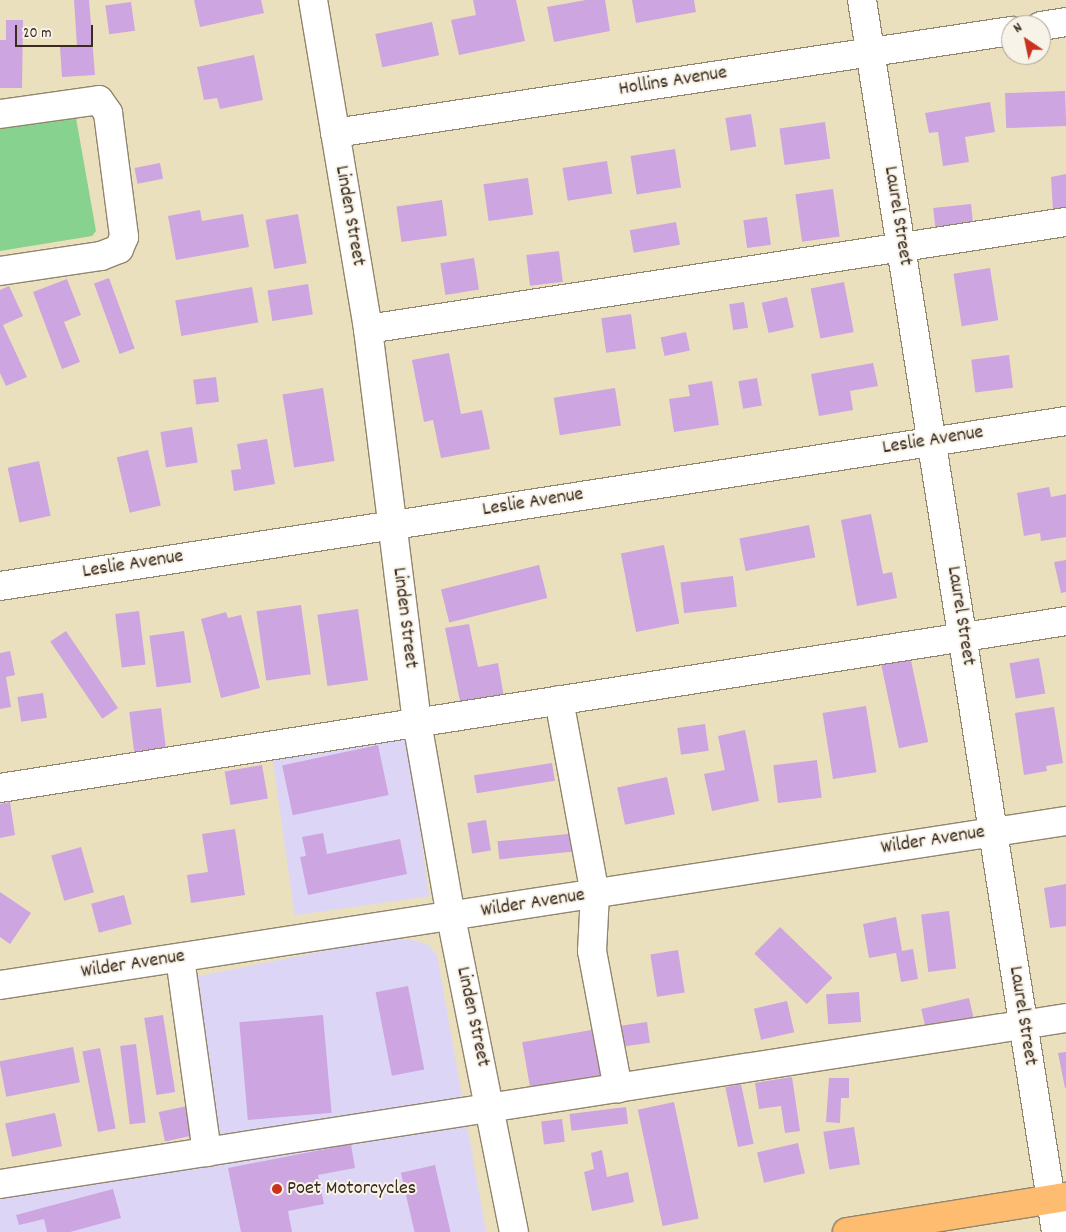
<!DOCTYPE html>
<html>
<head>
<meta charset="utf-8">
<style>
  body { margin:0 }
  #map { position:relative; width:1066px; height:1232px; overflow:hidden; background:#eae0bd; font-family:Dekko,sans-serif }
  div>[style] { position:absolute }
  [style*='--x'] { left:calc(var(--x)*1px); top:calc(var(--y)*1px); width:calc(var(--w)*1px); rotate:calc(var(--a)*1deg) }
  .built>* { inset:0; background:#ddd5f6; transform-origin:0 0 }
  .green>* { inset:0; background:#87d28f }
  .building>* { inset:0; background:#cda5e0; transform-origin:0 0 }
  .roads { filter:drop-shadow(1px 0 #92856e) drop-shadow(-1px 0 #92856e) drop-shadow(0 1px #92856e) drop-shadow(0 -1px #92856e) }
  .minor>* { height:28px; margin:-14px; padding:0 14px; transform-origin:14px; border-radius:14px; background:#fff }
  .highway>* { height:28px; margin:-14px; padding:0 14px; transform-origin:14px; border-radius:14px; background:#fdbc70 }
  .dots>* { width:14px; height:14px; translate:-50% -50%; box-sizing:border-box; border:2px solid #f7f3e8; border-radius:50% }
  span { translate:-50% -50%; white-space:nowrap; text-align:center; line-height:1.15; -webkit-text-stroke:4px #f7f3e8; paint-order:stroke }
  .street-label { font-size:20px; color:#3b2a1e }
  .poi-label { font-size:20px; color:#3b2a1e }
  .left { translate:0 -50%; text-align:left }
  .north { position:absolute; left:1001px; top:15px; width:50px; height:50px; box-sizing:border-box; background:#f7f3e8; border:1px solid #aca397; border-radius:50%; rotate:326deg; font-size:14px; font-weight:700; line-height:20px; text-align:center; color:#3b2a1e }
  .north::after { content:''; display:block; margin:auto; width:18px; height:22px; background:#c8321e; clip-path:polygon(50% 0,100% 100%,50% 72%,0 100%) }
  .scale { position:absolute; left:15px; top:25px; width:78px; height:22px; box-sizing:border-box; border:2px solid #3b2a1e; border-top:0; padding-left:6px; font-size:15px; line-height:18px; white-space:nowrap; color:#3b2a1e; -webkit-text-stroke:4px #f7f3e8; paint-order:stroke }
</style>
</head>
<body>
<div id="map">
  <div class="built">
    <i style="left:405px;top:724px;width:174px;height:136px;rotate:82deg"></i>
    <i style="clip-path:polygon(385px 939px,412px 940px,427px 944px,437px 955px,486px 1232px,0 1232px,0 1184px,217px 1151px,189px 978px)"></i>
  </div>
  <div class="green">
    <i style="clip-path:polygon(76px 118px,96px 231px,92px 236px,0 251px,0 129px)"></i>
  </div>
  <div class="building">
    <i style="clip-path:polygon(74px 0,89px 0,95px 75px,62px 77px,60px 47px,77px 46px)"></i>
    <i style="clip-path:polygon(194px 0,261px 0,264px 13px,200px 27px)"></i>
    <i style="clip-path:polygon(473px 0,516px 0,525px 41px,459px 55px,451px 20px,476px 15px)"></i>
    <i style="clip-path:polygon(586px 0,605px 0,610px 31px,554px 42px,547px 7px)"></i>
    <i style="clip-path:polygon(632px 0,694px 0,696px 12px,636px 23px)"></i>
    <i style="left:131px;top:2px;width:29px;height:26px;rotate:82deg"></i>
    <i style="clip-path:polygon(6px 20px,23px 20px,22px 88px,0 88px,0 40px,6px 40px)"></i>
    <i style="left:432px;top:22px;width:34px;height:58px;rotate:78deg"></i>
    <i style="clip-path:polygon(254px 55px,263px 100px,220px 109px,217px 98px,204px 100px,197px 67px)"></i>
    <i style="left:1065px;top:91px;width:35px;height:60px;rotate:88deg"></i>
    <i style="clip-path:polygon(990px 102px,995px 132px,965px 137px,969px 162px,943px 166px,938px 132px,929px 133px,925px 113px)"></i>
    <i style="left:751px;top:114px;width:33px;height:26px;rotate:81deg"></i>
    <i style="left:825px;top:122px;width:37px;height:46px;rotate:82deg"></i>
    <i style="left:675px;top:149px;width:39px;height:45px;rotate:81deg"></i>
    <i style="left:607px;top:161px;width:33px;height:45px;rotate:81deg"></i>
    <i style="left:160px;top:163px;width:16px;height:26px;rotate:79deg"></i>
    <i style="clip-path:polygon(1066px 174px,1066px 208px,1053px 211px,1051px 177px)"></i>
    <i style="left:528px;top:178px;width:37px;height:45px;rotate:82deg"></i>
    <i style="left:833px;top:189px;width:48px;height:38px;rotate:82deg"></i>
    <i style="left:442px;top:200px;width:36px;height:46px;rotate:82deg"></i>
    <i style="left:971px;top:204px;width:19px;height:38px;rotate:84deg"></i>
    <i style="clip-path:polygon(200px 210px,202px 221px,243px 214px,249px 247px,176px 260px,168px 216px)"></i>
    <i style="left:298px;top:214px;width:50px;height:33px;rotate:80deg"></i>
    <i style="left:767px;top:217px;width:28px;height:24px;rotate:82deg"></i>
    <i style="left:676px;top:222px;width:23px;height:47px;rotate:80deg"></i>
    <i style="left:559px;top:251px;width:31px;height:33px;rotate:83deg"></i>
    <i style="left:474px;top:258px;width:32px;height:34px;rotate:81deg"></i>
    <i style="left:990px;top:268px;width:53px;height:37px;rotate:81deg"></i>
    <i style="left:109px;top:278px;width:75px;height:16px;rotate:70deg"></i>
    <i style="clip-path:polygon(67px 279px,81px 315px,64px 322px,80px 362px,62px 369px,33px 292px)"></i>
    <i style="left:844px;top:282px;width:51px;height:34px;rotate:79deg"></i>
    <i style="left:308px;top:284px;width:31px;height:41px;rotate:81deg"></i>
    <i style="clip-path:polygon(9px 286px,23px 316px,3px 325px,27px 377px,6px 386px,0 373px,0 290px)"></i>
    <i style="left:252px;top:287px;width:36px;height:78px;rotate:80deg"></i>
    <i style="left:787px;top:297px;width:31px;height:26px;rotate:77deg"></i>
    <i style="left:744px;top:302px;width:26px;height:15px;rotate:81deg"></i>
    <i style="left:631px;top:314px;width:35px;height:30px;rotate:82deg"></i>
    <i style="left:686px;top:332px;width:19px;height:26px;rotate:78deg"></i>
    <i style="clip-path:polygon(449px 353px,461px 414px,482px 410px,490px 449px,441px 458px,433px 420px,424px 422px,412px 360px)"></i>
    <i style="left:1009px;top:355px;width:33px;height:38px;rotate:83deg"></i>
    <i style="clip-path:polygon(873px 363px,878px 386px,850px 391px,853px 410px,819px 416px,811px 374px)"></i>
    <i style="left:216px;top:377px;width:25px;height:23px;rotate:83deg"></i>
    <i style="left:757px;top:378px;width:28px;height:19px;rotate:80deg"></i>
    <i style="clip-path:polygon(712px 381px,719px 425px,674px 432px,669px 399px,690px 396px,688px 385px)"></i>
    <i style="left:323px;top:388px;width:74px;height:41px;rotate:81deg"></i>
    <i style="left:615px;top:388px;width:38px;height:62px;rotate:81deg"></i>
    <i style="left:192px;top:427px;width:36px;height:32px;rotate:81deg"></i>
    <i style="clip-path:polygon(267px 439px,275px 484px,234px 491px,231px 470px,241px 469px,237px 444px)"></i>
    <i style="left:148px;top:450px;width:57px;height:32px;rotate:77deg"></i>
    <i style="left:39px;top:461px;width:56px;height:32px;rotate:78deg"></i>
    <i style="clip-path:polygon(1049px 487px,1051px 497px,1066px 494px,1066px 537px,1041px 541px,1040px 533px,1024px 536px,1017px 493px)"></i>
    <i style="clip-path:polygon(871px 514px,883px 574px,892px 572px,897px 598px,857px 606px,841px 520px)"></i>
    <i style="left:809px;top:525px;width:33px;height:71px;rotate:79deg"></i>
    <i style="left:664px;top:545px;width:80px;height:44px;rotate:79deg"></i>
    <i style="clip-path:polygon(1066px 560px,1066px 592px,1061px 593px,1054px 562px)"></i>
    <i style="left:539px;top:565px;width:34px;height:101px;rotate:76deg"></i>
    <i style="left:733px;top:576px;width:31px;height:53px;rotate:83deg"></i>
    <i style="left:301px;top:605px;width:70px;height:45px;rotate:82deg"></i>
    <i style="left:358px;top:609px;width:72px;height:41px;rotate:82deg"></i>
    <i style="left:139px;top:611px;width:54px;height:24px;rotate:83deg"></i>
    <i style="clip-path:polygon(226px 612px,228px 618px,241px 615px,260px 688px,221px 698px,201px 619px)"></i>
    <i style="clip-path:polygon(469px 624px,478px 667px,498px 663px,504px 697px,461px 706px,445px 628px)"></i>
    <i style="left:66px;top:631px;width:93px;height:19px;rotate:56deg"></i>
    <i style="left:184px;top:631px;width:52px;height:35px;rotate:82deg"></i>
    <i style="clip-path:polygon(10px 651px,15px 675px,6px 677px,11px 707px,0 709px,0 653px)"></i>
    <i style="left:910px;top:656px;width:88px;height:30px;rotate:78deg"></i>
    <i style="left:1039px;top:658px;width:36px;height:30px;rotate:80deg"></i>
    <i style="left:43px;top:693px;width:25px;height:26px;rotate:81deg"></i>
    <i style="left:866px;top:706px;width:67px;height:44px;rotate:81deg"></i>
    <i style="clip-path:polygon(1054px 707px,1063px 763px,1046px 766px,1047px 771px,1024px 775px,1015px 713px)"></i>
    <i style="left:161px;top:708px;width:40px;height:32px;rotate:83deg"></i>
    <i style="left:705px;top:724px;width:27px;height:28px;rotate:82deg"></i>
    <i style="clip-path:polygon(745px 730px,759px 801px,712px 811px,704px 774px,725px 770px,718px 736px)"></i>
    <i style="left:378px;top:745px;width:51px;height:98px;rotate:78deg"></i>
    <i style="left:817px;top:760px;width:38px;height:44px;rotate:83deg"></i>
    <i style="left:552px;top:763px;width:18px;height:79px;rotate:81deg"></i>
    <i style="left:262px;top:765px;width:34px;height:38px;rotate:80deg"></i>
    <i style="left:667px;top:777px;width:38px;height:51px;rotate:78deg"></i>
    <i style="clip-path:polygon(10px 802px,15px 835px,0 838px,0 804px)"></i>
    <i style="left:486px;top:820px;width:31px;height:19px;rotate:81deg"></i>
    <i style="clip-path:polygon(235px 829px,245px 895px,191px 903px,187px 875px,208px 872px,202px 834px)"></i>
    <i style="clip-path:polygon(323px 833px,327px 854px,400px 839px,407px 874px,308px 895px,300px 857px,306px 856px,302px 837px)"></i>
    <i style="left:577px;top:833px;width:18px;height:80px;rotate:84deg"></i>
    <i style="left:81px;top:847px;width:47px;height:31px;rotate:74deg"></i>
    <i style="clip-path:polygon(1066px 884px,1066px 926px,1050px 928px,1044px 888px)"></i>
    <i style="clip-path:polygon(0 892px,31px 913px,10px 944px,0 937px)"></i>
    <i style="left:124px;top:895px;width:30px;height:34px;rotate:75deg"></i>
    <i style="left:949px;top:911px;width:58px;height:28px;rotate:83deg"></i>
    <i style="clip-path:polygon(896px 917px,902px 951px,913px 949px,918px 979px,901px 982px,896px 953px,869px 958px,863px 924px)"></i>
    <i style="left:780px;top:927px;width:73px;height:37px;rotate:44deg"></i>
    <i style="left:678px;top:950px;width:43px;height:28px;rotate:81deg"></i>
    <i style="left:408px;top:986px;width:85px;height:33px;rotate:79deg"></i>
    <i style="left:859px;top:992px;width:30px;height:33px;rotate:86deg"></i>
    <i style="left:969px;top:998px;width:23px;height:49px;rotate:77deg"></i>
    <i style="left:787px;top:1001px;width:32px;height:34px;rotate:77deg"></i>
    <i style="left:163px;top:1015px;width:78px;height:19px;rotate:81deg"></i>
    <i style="left:323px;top:1015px;width:98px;height:84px;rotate:85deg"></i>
    <i style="left:647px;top:1022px;width:21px;height:27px;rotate:82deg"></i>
    <i style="left:597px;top:1029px;width:53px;height:76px;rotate:80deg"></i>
    <i style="left:136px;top:1044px;width:79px;height:16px;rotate:83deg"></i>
    <i style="left:73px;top:1047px;width:36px;height:75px;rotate:79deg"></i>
    <i style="left:100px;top:1048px;width:82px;height:18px;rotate:79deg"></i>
    <i style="clip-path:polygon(1066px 1052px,1066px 1088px,1065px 1088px,1058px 1053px)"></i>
    <i style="clip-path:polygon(792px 1077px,800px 1131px,785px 1133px,781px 1106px,759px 1109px,755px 1083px)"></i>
    <i style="clip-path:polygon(829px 1078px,849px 1078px,849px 1098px,841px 1098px,840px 1123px,826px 1122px)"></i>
    <i style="left:741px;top:1084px;width:61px;height:16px;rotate:78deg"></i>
    <i style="left:674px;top:1102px;width:119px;height:37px;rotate:78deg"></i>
    <i style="left:192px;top:1105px;width:30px;height:34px;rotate:78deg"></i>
    <i style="left:626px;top:1107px;width:17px;height:57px;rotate:83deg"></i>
    <i style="left:55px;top:1113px;width:34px;height:51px;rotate:78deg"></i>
    <i style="left:562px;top:1119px;width:23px;height:21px;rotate:83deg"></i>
    <i style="left:854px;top:1127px;width:38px;height:31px;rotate:81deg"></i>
    <i style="left:798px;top:1143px;width:31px;height:42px;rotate:77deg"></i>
    <i style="clip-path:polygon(351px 1144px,355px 1168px,318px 1175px,324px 1204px,288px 1211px,292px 1232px,241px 1232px,228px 1168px)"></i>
    <i style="clip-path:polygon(602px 1150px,607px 1177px,628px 1172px,634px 1202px,592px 1211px,584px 1172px,594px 1169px,591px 1153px)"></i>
    <i style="left:435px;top:1165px;width:69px;height:35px;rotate:77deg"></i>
    <i style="clip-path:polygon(113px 1189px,121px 1218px,70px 1232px,47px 1232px,44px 1219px,19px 1225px,16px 1215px)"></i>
  </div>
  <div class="roads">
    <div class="minor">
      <i style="--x:313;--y:0;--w:334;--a:80.5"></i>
      <i style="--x:368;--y:329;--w:402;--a:82.9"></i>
      <i style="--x:418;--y:728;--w:192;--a:80.1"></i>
      <i style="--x:451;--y:917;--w:321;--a:78.7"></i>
      <i style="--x:862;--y:0;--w:1247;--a:81.05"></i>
      <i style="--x:1041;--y:26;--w:25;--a:-9"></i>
      <i style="--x:0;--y:114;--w:100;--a:-8"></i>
      <i style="--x:99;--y:100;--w:16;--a:55"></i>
      <i style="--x:108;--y:113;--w:125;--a:82.6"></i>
      <i style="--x:124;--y:237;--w:13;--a:113"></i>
      <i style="--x:119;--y:249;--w:19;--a:159"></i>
      <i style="--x:101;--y:256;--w:102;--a:171.6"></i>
      <i style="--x:335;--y:133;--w:684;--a:-8.58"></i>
      <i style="--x:368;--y:329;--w:706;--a:-8.72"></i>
      <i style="--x:0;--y:586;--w:1079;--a:-8.8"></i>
      <i style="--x:559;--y:700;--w:197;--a:79.5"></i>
      <i style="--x:595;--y:894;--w:57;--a:93"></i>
      <i style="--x:592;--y:951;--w:140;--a:79.3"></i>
      <i style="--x:0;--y:788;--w:1079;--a:-8.9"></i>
      <i style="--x:180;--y:958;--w:196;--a:82.1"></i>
      <i style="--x:0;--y:985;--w:1079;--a:-8.75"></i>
      <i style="--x:0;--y:1184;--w:1079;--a:-8.85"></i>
    </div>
    <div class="highway">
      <i style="--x:847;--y:1232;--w:222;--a:-9.1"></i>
    </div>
  </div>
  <div class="dots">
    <i style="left:277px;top:1189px;background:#c8321e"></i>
  </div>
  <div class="street-label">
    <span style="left:673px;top:82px;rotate:-9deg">Hollins Avenue</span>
    <span style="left:349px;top:216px;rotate:80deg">Linden Street</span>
    <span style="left:897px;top:216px;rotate:81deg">Laurel Street</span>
    <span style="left:933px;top:441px;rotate:-9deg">Leslie Avenue</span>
    <span style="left:533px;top:503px;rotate:-9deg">Leslie Avenue</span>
    <span style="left:133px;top:565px;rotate:-9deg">Leslie Avenue</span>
    <span style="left:960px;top:616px;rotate:81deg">Laurel Street</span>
    <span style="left:404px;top:618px;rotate:83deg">Linden Street</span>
    <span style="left:933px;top:841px;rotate:-9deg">Wilder Avenue</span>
    <span style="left:533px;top:904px;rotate:-9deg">Wilder Avenue</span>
    <span style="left:133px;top:965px;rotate:-9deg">Wilder Avenue</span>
    <span style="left:1022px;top:1016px;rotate:81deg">Laurel Street</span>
    <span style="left:472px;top:1017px;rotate:78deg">Linden Street</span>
  </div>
  <div class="poi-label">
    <span class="left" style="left:287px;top:1189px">Poet Motorcycles</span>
  </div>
  <div class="north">N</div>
  <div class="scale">20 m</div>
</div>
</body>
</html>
